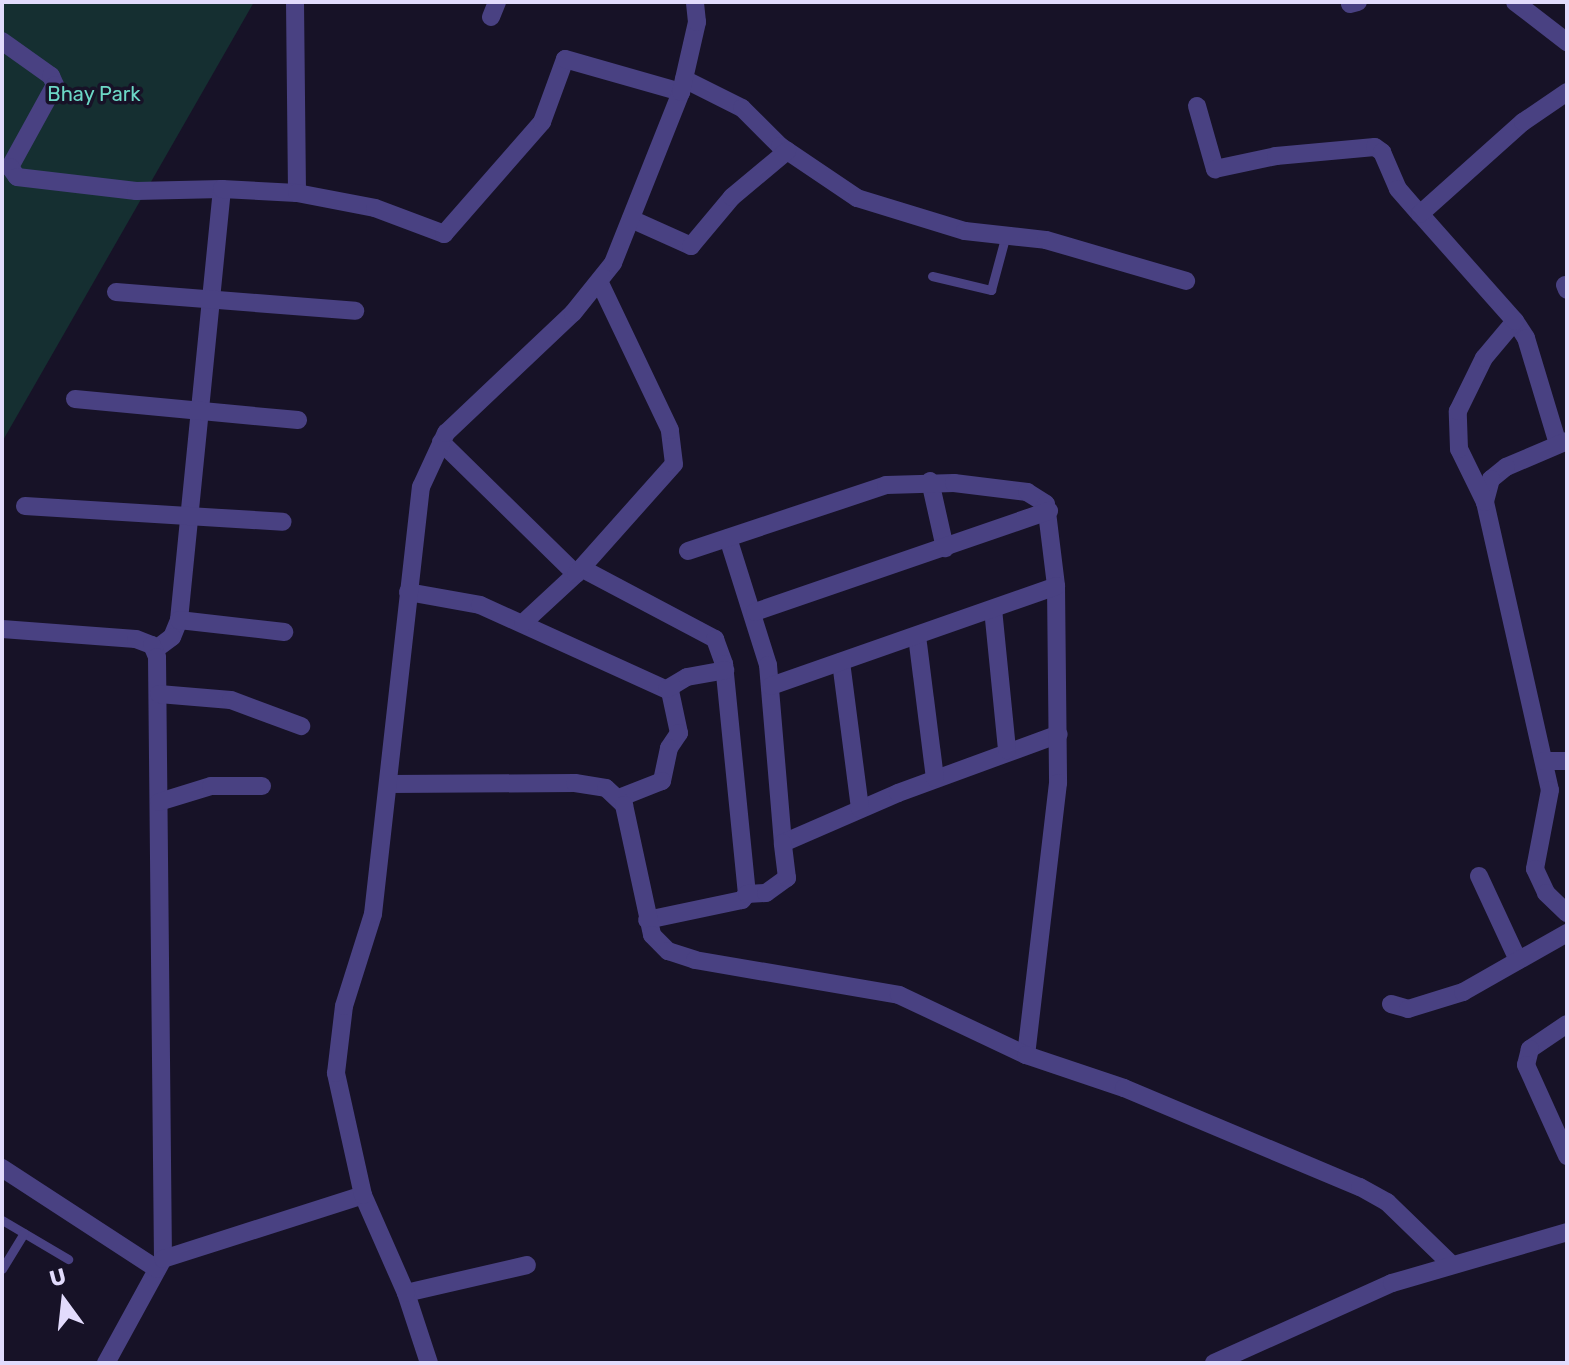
<!DOCTYPE html>
<html>
<head>
<meta charset="utf-8">
<style>
  body { margin:0 }
  #map { position:relative; width:1569px; height:1365px; overflow:hidden; background:#171227; font-family:Rubik,sans-serif }
  div>[style] { position:absolute }
  [style*='--x'] { left:calc(var(--x)*1px); top:calc(var(--y)*1px); width:calc(var(--w)*1px); rotate:calc(var(--a)*1deg) }
  .green>* { inset:0; background:#152f31 }
  .service>* { height:9px; margin:-4.5px; padding:0 4.5px; transform-origin:4.5px; border-radius:4.5px; background:#494182 }
  .minor>* { height:18px; margin:-9px; padding:0 9px; transform-origin:9px; border-radius:9px; background:#494182 }
  span { translate:-50% -50%; white-space:nowrap; text-align:center; line-height:1.15; -webkit-text-stroke:7px #171227; paint-order:stroke }
  .park-label { font-size:20px; color:#6cd7c6 }
  .frame { position:absolute; inset:0; border:4px solid #e2dbfc; pointer-events:none }
  .north { position:absolute; left:24px; top:1261px; width:80px; height:80px; -webkit-text-stroke:6px #171227; paint-order:stroke; rotate:345deg; font-size:22px; font-weight:700; line-height:32px; text-align:center; color:#e2dbfc }
  .north::after { content:''; display:block; margin:auto; width:28px; height:36px; background:#e2dbfc; clip-path:polygon(50% 0,100% 100%,50% 72%,0 100%) }
</style>
</head>
<body>
<div id="map">
  <div class="green">
    <i style="clip-path:polygon(2px 2px,254px 2px,2px 442px)"></i>
  </div>
  <div class="service">
    <i style="--x:932;--y:276;--w:61;--a:13.3"></i>
    <i style="--x:991;--y:290;--w:54;--a:-74.9"></i>
    <i style="--x:2;--y:1220;--w:77;--a:30.6"></i>
    <i style="--x:2;--y:1269;--w:42;--a:-58.6"></i>
  </div>
  <div class="minor">
    <i style="--x:295;--y:2;--w:191;--a:89.4"></i>
    <i style="--x:1515;--y:2;--w:66;--a:37.6"></i>
    <i style="--x:1350;--y:4;--w:8;--a:-14"></i>
    <i style="--x:491;--y:17;--w:16;--a:-68"></i>
    <i style="--x:2;--y:41;--w:60;--a:35.5"></i>
    <i style="--x:51;--y:76;--w:10;--a:66"></i>
    <i style="--x:55;--y:85;--w:94;--a:118.8"></i>
    <i style="--x:10;--y:167;--w:12;--a:55"></i>
    <i style="--x:17;--y:177;--w:120;--a:6.7"></i>
    <i style="--x:136;--y:191;--w:86;--a:-1.3"></i>
    <i style="--x:222;--y:189;--w:433;--a:95.7"></i>
    <i style="--x:179;--y:620;--w:18;--a:112"></i>
    <i style="--x:172;--y:637;--w:21;--a:143"></i>
    <i style="--x:684;--y:79;--w:65;--a:26.6"></i>
    <i style="--x:742;--y:108;--w:54;--a:45"></i>
    <i style="--x:780;--y:146;--w:93;--a:34"></i>
    <i style="--x:857;--y:198;--w:113;--a:17"></i>
    <i style="--x:965;--y:231;--w:81;--a:6.3"></i>
    <i style="--x:1046;--y:240;--w:146;--a:16.3"></i>
    <i style="--x:1197;--y:106;--w:66;--a:74.1"></i>
    <i style="--x:1215;--y:169;--w:62;--a:-12"></i>
    <i style="--x:1276;--y:156;--w:99;--a:-5.2"></i>
    <i style="--x:1375;--y:147;--w:9;--a:36"></i>
    <i style="--x:1382;--y:152;--w:40;--a:66.6"></i>
    <i style="--x:1398;--y:189;--w:33;--a:49"></i>
    <i style="--x:222;--y:189;--w:75;--a:3.1"></i>
    <i style="--x:297;--y:193;--w:79;--a:10.9"></i>
    <i style="--x:375;--y:208;--w:74;--a:20.6"></i>
    <i style="--x:444;--y:234;--w:149;--a:-48.8"></i>
    <i style="--x:542;--y:122;--w:67;--a:-69.9"></i>
    <i style="--x:565;--y:59;--w:121;--a:15.9"></i>
    <i style="--x:631;--y:219;--w:66;--a:24.2"></i>
    <i style="--x:691;--y:246;--w:64;--a:-50.1"></i>
    <i style="--x:732;--y:197;--w:72;--a:-39.9"></i>
    <i style="--x:1565;--y:285;--w:5;--a:68"></i>
    <i style="--x:116;--y:292;--w:240;--a:4.5"></i>
    <i style="--x:1515;--y:321;--w:20;--a:57"></i>
    <i style="--x:1526;--y:338;--w:111;--a:73.2"></i>
    <i style="--x:75;--y:399;--w:224;--a:5.4"></i>
    <i style="--x:1567;--y:441;--w:66;--a:156.9"></i>
    <i style="--x:1506;--y:467;--w:19;--a:141"></i>
    <i style="--x:1491;--y:479;--w:24;--a:105"></i>
    <i style="--x:1485;--y:502;--w:295;--a:77.3"></i>
    <i style="--x:1550;--y:790;--w:80;--a:100.8"></i>
    <i style="--x:1535;--y:869;--w:26;--a:65"></i>
    <i style="--x:1546;--y:893;--w:29;--a:44"></i>
    <i style="--x:441;--y:442;--w:189;--a:44.4"></i>
    <i style="--x:930;--y:481;--w:69;--a:77.4"></i>
    <i style="--x:1485;--y:502;--w:59;--a:-116.1"></i>
    <i style="--x:1459;--y:449;--w:38;--a:-92"></i>
    <i style="--x:1458;--y:411;--w:59;--a:-63.9"></i>
    <i style="--x:1484;--y:358;--w:48;--a:-50"></i>
    <i style="--x:1515;--y:321;--w:143;--a:-131.6"></i>
    <i style="--x:1420;--y:214;--w:138;--a:-41.8"></i>
    <i style="--x:1523;--y:122;--w:53;--a:-34.3"></i>
    <i style="--x:25;--y:506;--w:258;--a:3.5"></i>
    <i style="--x:728;--y:538;--w:133;--a:72.5"></i>
    <i style="--x:768;--y:665;--w:179;--a:85.2"></i>
    <i style="--x:783;--y:843;--w:125;--a:-23.5"></i>
    <i style="--x:898;--y:793;--w:171;--a:-20.1"></i>
    <i style="--x:688;--y:551;--w:209;--a:-18.4"></i>
    <i style="--x:886;--y:485;--w:68;--a:-1.7"></i>
    <i style="--x:954;--y:483;--w:74;--a:7"></i>
    <i style="--x:1027;--y:492;--w:22;--a:32"></i>
    <i style="--x:1046;--y:504;--w:83;--a:83"></i>
    <i style="--x:1056;--y:586;--w:197;--a:89.4"></i>
    <i style="--x:1058;--y:783;--w:274;--a:96.7"></i>
    <i style="--x:581;--y:568;--w:152;--a:27.9"></i>
    <i style="--x:715;--y:639;--w:27;--a:70"></i>
    <i style="--x:724;--y:664;--w:231;--a:84.3"></i>
    <i style="--x:747;--y:894;--w:8;--a:130"></i>
    <i style="--x:742;--y:900;--w:97;--a:168.1"></i>
    <i style="--x:408;--y:592;--w:73;--a:10.2"></i>
    <i style="--x:480;--y:605;--w:209;--a:24.4"></i>
    <i style="--x:670;--y:691;--w:43;--a:77.9"></i>
    <i style="--x:679;--y:733;--w:18;--a:124"></i>
    <i style="--x:669;--y:748;--w:34;--a:102"></i>
    <i style="--x:662;--y:781;--w:46;--a:158.4"></i>
    <i style="--x:993;--y:609;--w:142;--a:84.3"></i>
    <i style="--x:755;--y:612;--w:311;--a:-19"></i>
    <i style="--x:179;--y:620;--w:106;--a:6.5"></i>
    <i style="--x:523;--y:623;--w:72;--a:-42.8"></i>
    <i style="--x:576;--y:574;--w:147;--a:-48.3"></i>
    <i style="--x:674;--y:464;--w:34;--a:-97"></i>
    <i style="--x:670;--y:430;--w:163;--a:-115.5"></i>
    <i style="--x:2;--y:629;--w:134;--a:4.3"></i>
    <i style="--x:136;--y:639;--w:17;--a:21"></i>
    <i style="--x:152;--y:645;--w:13;--a:67"></i>
    <i style="--x:157;--y:657;--w:602;--a:89.43"></i>
    <i style="--x:163;--y:1259;--w:119;--a:118.7"></i>
    <i style="--x:917;--y:636;--w:143;--a:82.8"></i>
    <i style="--x:841;--y:662;--w:148;--a:82.6"></i>
    <i style="--x:771;--y:686;--w:302;--a:-19.3"></i>
    <i style="--x:667;--y:689;--w:23;--a:-31"></i>
    <i style="--x:687;--y:677;--w:39;--a:-10"></i>
    <i style="--x:159;--y:694;--w:72;--a:4.8"></i>
    <i style="--x:231;--y:700;--w:75;--a:20.4"></i>
    <i style="--x:1544;--y:761;--w:23;--a:0"></i>
    <i style="--x:389;--y:784;--w:186;--a:-0.3"></i>
    <i style="--x:575;--y:783;--w:31;--a:9"></i>
    <i style="--x:606;--y:788;--w:25;--a:43"></i>
    <i style="--x:624;--y:805;--w:133;--a:77.8"></i>
    <i style="--x:652;--y:935;--w:23;--a:45"></i>
    <i style="--x:668;--y:951;--w:28;--a:18"></i>
    <i style="--x:695;--y:960;--w:207;--a:9.7"></i>
    <i style="--x:899;--y:995;--w:140;--a:25.3"></i>
    <i style="--x:1026;--y:1055;--w:103;--a:18.6"></i>
    <i style="--x:1124;--y:1088;--w:256;--a:22.8"></i>
    <i style="--x:1360;--y:1187;--w:31;--a:29"></i>
    <i style="--x:1387;--y:1202;--w:88;--a:44.1"></i>
    <i style="--x:159;--y:802;--w:54;--a:-17.1"></i>
    <i style="--x:211;--y:786;--w:51;--a:0"></i>
    <i style="--x:1479;--y:876;--w:93;--a:65.1"></i>
    <i style="--x:747;--y:894;--w:19;--a:-3"></i>
    <i style="--x:766;--y:893;--w:26;--a:-36"></i>
    <i style="--x:787;--y:878;--w:35;--a:-97"></i>
    <i style="--x:1391;--y:1004;--w:18;--a:16"></i>
    <i style="--x:1408;--y:1009;--w:58;--a:-17.2"></i>
    <i style="--x:1463;--y:992;--w:120;--a:-29.6"></i>
    <i style="--x:1567;--y:1024;--w:45;--a:146"></i>
    <i style="--x:1530;--y:1049;--w:16;--a:104"></i>
    <i style="--x:1526;--y:1065;--w:100;--a:65.7"></i>
    <i style="--x:2;--y:1168;--w:185;--a:33.1"></i>
    <i style="--x:163;--y:1259;--w:210;--a:-17.7"></i>
    <i style="--x:406;--y:1293;--w:124;--a:-13"></i>
    <i style="--x:429;--y:1363;--w:74;--a:-108.2"></i>
    <i style="--x:406;--y:1293;--w:107;--a:-113.7"></i>
    <i style="--x:363;--y:1195;--w:125;--a:-102.5"></i>
    <i style="--x:336;--y:1073;--w:67;--a:-83.2"></i>
    <i style="--x:344;--y:1006;--w:96;--a:-72.5"></i>
    <i style="--x:373;--y:914;--w:430;--a:-83.6"></i>
    <i style="--x:421;--y:487;--w:60;--a:-65.2"></i>
    <i style="--x:446;--y:433;--w:175;--a:-43.4"></i>
    <i style="--x:573;--y:313;--w:64;--a:-51.3"></i>
    <i style="--x:613;--y:263;--w:184;--a:-68.3"></i>
    <i style="--x:681;--y:92;--w:72;--a:-77.1"></i>
    <i style="--x:697;--y:22;--w:20;--a:-96"></i>
    <i style="--x:1214;--y:1363;--w:195;--a:-24.2"></i>
    <i style="--x:1392;--y:1283;--w:182;--a:-16.2"></i>
  </div>
  <div class="park-label">
    <span style="left:94px;top:94px">Bhay Park</span>
  </div>
  <div class="frame"></div>
  <div class="north">U</div>
</div>
</body>
</html>
